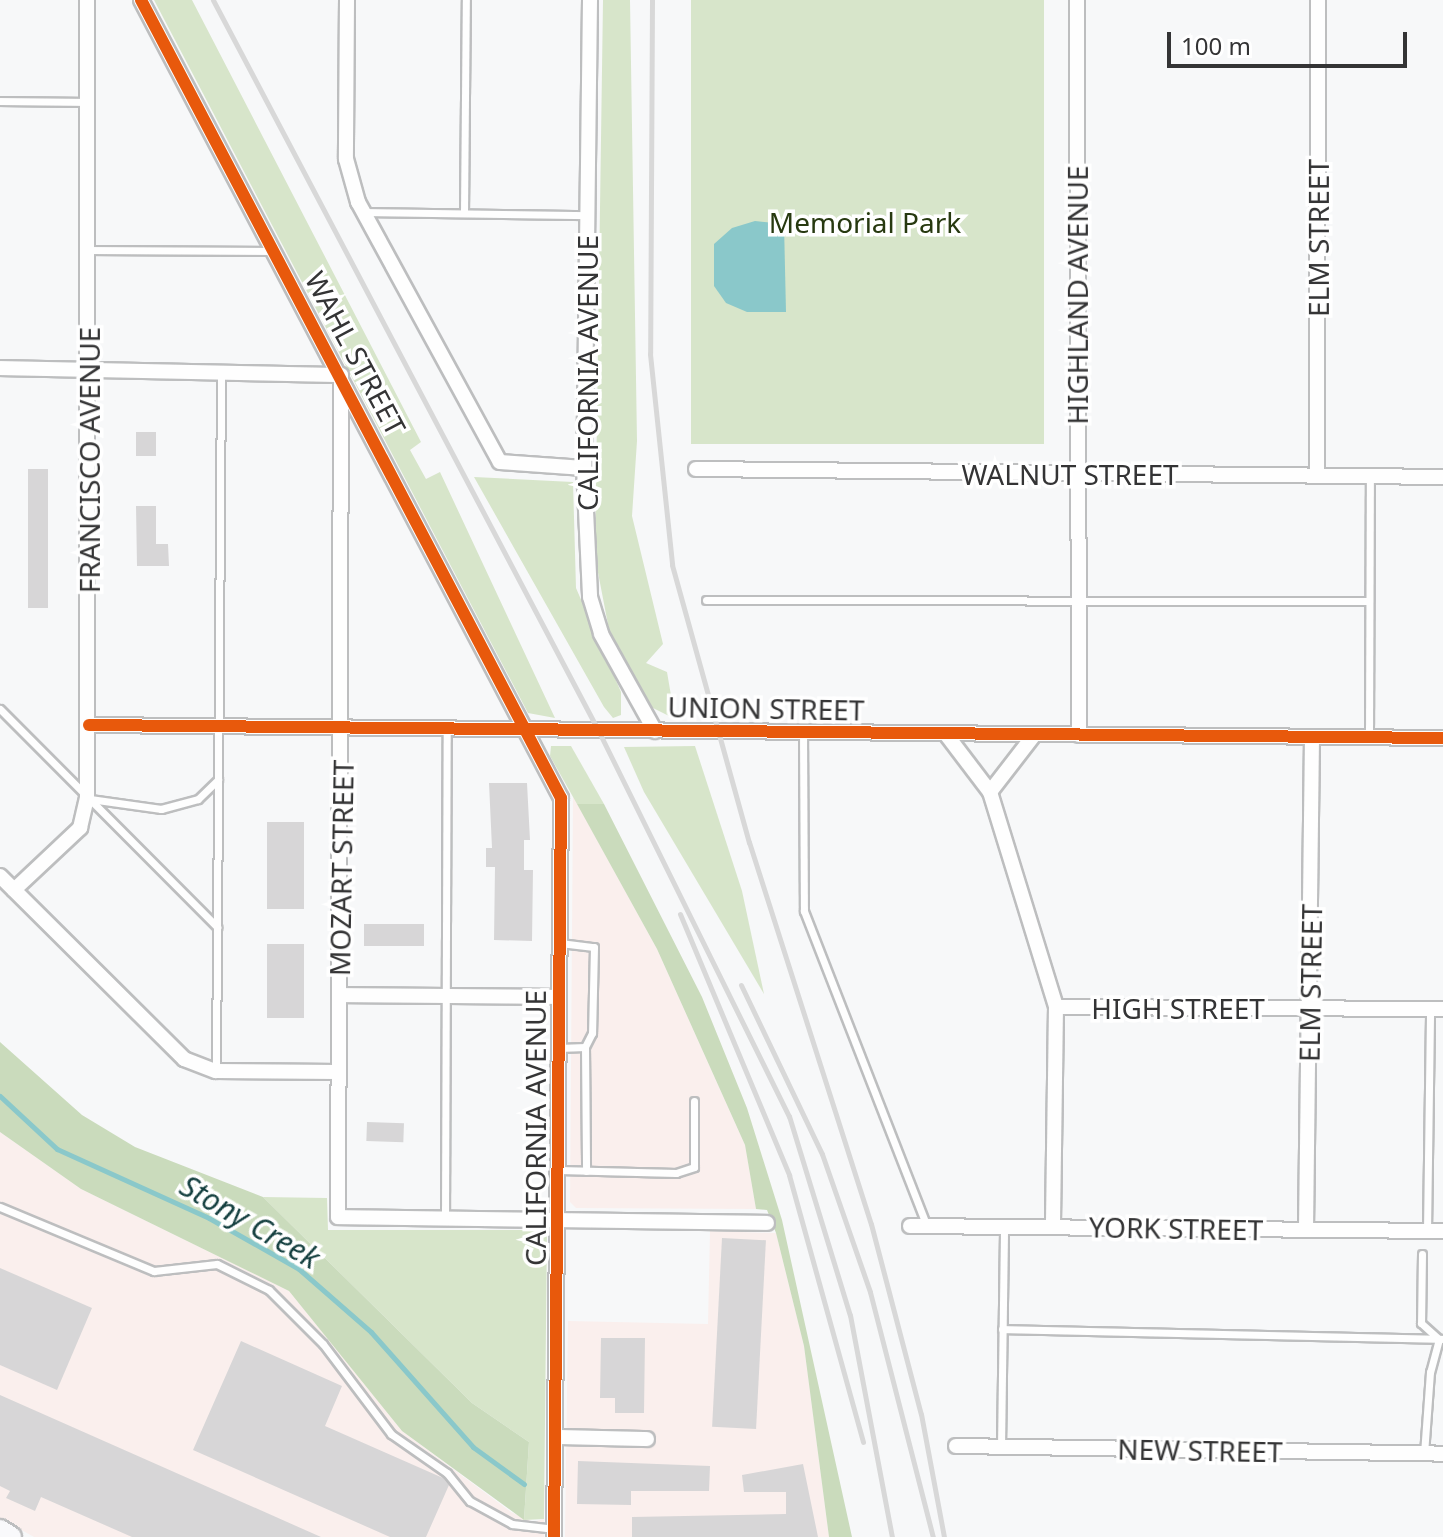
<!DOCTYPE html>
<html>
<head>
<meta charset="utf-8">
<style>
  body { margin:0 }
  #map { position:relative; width:1443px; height:1537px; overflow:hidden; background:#f7f8f9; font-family:"Noto Sans",sans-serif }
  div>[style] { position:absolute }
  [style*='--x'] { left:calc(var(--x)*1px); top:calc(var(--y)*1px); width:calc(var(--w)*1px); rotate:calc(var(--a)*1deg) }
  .industrial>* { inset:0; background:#faefed }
  .green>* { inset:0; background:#d7e5ca; transform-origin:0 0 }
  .forest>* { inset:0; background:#cadbbc }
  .water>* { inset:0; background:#8ac8ca }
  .stream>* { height:5px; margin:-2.5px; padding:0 2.5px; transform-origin:2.5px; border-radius:2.5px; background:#8ac8ca }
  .building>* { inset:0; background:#d7d6d7; transform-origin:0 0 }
  .roads { filter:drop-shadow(2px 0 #bdbebf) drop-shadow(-2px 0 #bdbebf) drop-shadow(0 2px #bdbebf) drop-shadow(0 -2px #bdbebf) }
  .lane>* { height:7px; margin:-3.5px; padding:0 3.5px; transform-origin:3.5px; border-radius:3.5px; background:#fefefe }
  .street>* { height:14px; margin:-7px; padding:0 7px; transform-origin:7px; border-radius:7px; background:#fefefe }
  .secondary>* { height:20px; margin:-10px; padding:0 10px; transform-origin:10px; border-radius:10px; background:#f9f9fb }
  .rail>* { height:5px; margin:-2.5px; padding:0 2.5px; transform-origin:2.5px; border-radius:2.5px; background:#d8d8d8 }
  .cycleway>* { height:12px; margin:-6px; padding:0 6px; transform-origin:6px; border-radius:6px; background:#e8590c }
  span { translate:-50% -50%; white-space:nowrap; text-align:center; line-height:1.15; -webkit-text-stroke:7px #fff; paint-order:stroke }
  .park-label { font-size:28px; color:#273910 }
  .street-label { font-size:28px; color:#343435 }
  .water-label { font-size:30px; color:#143f3f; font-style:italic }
  .scale { position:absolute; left:1167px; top:32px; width:240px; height:36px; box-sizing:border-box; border:4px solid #343435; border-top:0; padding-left:10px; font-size:24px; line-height:28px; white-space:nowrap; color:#343435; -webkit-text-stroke:6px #fff; paint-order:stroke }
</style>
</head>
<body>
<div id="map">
  <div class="industrial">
    <i style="clip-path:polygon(573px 796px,657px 949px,745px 1145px,756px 1209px,576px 1208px,570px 1202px)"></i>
    <i style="clip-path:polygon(0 1132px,81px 1189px,289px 1291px,402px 1431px,511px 1512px,533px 1522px,544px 1519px,544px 1537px,34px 1537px,0 1518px)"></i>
    <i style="clip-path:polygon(710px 1231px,776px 1233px,804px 1346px,829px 1537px,565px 1537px,568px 1321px,708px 1324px)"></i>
  </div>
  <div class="green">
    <i style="clip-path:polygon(154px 0,192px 0,421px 442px,410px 450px,426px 479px,440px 472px,555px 718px,528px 713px)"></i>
    <i style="clip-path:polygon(603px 0,630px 0,637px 441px,632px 516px,663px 644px,646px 663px,667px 672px,675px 719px,651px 707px,611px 640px,595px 557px)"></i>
    <i style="left:691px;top:0;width:353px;height:444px"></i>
    <i style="clip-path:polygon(474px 477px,573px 482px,576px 588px,621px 692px,621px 715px,613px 718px,604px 707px)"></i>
    <i style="clip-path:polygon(571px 746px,604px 804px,577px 804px,550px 756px,551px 746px)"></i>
    <i style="clip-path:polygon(695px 746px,742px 891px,764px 994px,644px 792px,624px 747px)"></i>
    <i style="clip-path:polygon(263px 1197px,327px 1198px,328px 1230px,547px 1230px,544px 1519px,524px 1520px,529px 1442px,472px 1403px)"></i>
  </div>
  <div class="forest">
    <i style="clip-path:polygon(577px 804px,604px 804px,702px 997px,747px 1108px,782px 1220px,852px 1537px,829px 1537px,804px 1346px,776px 1233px,767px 1210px,756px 1209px,745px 1145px,657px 949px)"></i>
    <i style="clip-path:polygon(0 1042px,82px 1115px,135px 1147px,263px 1197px,472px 1403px,529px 1442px,524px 1520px,402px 1431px,289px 1291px,81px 1189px,0 1132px)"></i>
  </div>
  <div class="water">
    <i style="clip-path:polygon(755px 221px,784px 224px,786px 312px,747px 312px,726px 303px,714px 286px,714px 244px,732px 228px)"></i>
  </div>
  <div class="stream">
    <i style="--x:0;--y:1096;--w:78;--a:42.9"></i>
    <i style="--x:57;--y:1149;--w:167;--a:24.4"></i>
    <i style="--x:209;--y:1218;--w:103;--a:29.5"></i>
    <i style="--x:299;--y:1269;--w:96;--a:41.2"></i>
    <i style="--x:371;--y:1332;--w:154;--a:48.4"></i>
    <i style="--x:473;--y:1447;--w:63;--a:36"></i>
  </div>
  <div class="building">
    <i style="left:136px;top:432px;width:20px;height:24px"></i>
    <i style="left:28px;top:469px;width:20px;height:139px"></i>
    <i style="clip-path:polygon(136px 506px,156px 506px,156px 544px,168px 544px,169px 566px,137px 566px)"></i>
    <i style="clip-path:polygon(489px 783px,527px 783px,530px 840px,524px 840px,524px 870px,533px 870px,532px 941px,494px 940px,495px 867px,486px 867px,486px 848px,492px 848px)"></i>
    <i style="left:267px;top:822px;width:37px;height:87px"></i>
    <i style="left:364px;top:924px;width:60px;height:22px"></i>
    <i style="left:267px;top:944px;width:37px;height:74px"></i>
    <i style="left:367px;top:1122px;width:37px;height:19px;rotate:2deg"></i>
    <i style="left:722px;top:1238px;width:44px;height:189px;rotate:3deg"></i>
    <i style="clip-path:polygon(0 1268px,92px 1308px,57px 1390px,0 1365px)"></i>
    <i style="clip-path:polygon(601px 1338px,645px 1338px,644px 1413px,615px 1413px,615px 1398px,600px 1398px)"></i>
    <i style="clip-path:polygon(241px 1341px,342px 1386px,325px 1426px,443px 1478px,449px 1485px,426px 1537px,390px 1537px,193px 1450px)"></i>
    <i style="clip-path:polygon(0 1395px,321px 1537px,132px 1537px,41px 1497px,35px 1511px,6px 1498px,10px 1491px,0 1486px)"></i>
    <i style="clip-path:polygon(578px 1461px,710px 1466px,709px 1491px,631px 1491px,631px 1505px,577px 1504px)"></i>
    <i style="clip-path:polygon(803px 1464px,818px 1537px,632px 1537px,632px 1517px,786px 1514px,786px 1492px,744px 1492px,742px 1475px)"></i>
  </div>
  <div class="roads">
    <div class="lane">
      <i style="--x:0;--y:101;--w:88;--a:0.7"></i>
      <i style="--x:365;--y:212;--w:223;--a:0.8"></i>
      <i style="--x:464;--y:213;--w:213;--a:-89.5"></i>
      <i style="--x:88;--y:250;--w:185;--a:0.3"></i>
      <i style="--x:706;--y:600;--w:663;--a:0.09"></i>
      <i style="--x:0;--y:709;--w:308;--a:45.1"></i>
      <i style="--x:803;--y:732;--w:179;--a:89.7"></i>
      <i style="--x:804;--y:911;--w:338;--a:68.7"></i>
      <i style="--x:1369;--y:738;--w:262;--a:-89.8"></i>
      <i style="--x:90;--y:799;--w:72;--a:8"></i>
      <i style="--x:161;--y:809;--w:38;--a:-15"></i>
      <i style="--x:198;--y:799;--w:28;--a:-44"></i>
      <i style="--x:560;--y:943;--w:34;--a:7"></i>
      <i style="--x:594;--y:947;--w:86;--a:91.3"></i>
      <i style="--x:592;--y:1033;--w:16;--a:117"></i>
      <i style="--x:585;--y:1047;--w:124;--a:89.5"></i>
      <i style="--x:559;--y:1048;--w:26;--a:-2"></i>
      <i style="--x:216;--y:1071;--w:698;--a:-89.59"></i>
      <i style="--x:559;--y:1170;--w:117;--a:1.5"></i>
      <i style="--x:676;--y:1173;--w:19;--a:-18"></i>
      <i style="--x:694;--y:1167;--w:66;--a:-90"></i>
      <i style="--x:0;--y:1207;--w:167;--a:22.6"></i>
      <i style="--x:154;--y:1271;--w:63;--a:-6.3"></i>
      <i style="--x:217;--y:1264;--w:58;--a:26.6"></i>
      <i style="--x:269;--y:1290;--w:76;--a:45"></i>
      <i style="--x:323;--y:1344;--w:113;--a:52.9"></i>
      <i style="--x:391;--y:1434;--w:68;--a:34.9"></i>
      <i style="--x:447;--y:1473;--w:36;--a:51"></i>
      <i style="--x:470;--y:1501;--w:48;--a:28.7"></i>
      <i style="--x:512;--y:1524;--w:43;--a:6.6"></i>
      <i style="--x:445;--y:1218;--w:490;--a:-89.8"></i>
      <i style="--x:1427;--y:1231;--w:222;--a:-89.2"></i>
      <i style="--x:1422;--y:1254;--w:69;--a:90.8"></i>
      <i style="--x:1421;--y:1323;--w:24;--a:42"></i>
      <i style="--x:1439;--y:1339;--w:34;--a:105"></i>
      <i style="--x:1430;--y:1372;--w:81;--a:94.2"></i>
      <i style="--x:1002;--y:1329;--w:441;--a:1.3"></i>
      <i style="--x:1001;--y:1447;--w:221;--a:-89.2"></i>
    </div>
    <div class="street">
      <i style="--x:141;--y:0;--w:902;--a:62.24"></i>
      <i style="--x:561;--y:798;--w:739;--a:90.54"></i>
      <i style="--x:347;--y:0;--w:159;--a:90.4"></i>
      <i style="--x:346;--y:159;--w:45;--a:74.4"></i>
      <i style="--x:358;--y:202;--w:296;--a:61.4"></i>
      <i style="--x:500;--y:462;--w:84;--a:4.1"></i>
      <i style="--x:590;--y:0;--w:468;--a:90.7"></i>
      <i style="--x:584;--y:468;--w:129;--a:87.3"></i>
      <i style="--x:590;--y:597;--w:39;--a:73"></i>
      <i style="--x:601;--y:634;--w:111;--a:60.9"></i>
      <i style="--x:1077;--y:0;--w:735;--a:89.84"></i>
      <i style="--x:0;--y:368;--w:341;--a:1.2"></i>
      <i style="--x:341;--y:375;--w:842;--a:90.2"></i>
      <i style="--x:338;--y:1217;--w:429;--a:0.8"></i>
      <i style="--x:696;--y:469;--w:747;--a:0.61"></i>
      <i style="--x:1317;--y:476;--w:476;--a:-89.9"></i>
      <i style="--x:89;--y:725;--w:1354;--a:0.55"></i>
      <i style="--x:946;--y:734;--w:73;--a:52.8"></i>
      <i style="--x:990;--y:792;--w:225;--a:72.9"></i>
      <i style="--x:1056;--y:1007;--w:220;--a:90.8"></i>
      <i style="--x:990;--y:792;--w:72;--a:-52.3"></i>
      <i style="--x:0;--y:876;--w:260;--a:44.8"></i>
      <i style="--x:184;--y:1059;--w:34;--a:21"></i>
      <i style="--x:216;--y:1071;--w:122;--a:0.5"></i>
      <i style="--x:14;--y:890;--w:91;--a:-43.2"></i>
      <i style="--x:80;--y:828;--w:31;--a:-77"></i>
      <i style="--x:87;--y:798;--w:798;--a:-90"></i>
      <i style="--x:339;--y:995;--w:220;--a:0.5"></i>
      <i style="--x:1056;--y:1007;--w:387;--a:0.3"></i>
      <i style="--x:910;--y:1226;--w:533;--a:0.54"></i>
      <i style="--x:1306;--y:1229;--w:492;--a:-89.3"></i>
      <i style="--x:556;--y:1437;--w:91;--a:1.3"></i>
      <i style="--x:956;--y:1446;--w:487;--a:0.9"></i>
    </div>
    <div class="secondary">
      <i style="--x:0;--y:1530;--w:13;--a:32"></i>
    </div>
  </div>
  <div class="rail">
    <i style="--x:213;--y:0;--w:825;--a:62.19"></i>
    <i style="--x:598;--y:730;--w:431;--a:63.7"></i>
    <i style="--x:789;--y:1116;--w:208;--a:73"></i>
    <i style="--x:850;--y:1315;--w:226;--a:79.3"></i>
    <i style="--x:652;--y:0;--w:354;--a:90.3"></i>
    <i style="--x:650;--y:354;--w:212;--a:84"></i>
    <i style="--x:672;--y:565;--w:288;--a:74.5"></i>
    <i style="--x:749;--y:842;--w:401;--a:72.3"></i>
    <i style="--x:871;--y:1224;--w:196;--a:75.3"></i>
    <i style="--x:921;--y:1414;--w:125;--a:79.4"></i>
    <i style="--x:680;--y:914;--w:283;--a:67.3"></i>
    <i style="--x:789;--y:1175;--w:277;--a:74.5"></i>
    <i style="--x:741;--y:985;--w:187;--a:64.4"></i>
    <i style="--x:822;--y:1154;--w:146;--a:70.8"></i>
    <i style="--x:870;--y:1292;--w:253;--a:75.6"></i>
  </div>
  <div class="cycleway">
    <i style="--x:141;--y:0;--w:902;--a:62.24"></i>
    <i style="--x:561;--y:798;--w:739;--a:90.54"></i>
    <i style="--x:89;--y:725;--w:1354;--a:0.55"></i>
  </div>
  <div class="park-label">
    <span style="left:865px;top:222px">Memorial Park</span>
  </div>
  <div class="street-label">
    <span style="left:1318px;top:238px;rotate:-90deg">ELM STREET</span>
    <span style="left:1077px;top:295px;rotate:-90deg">HIGHLAND AVENUE</span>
    <span style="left:356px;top:353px;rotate:62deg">WAHL STREET</span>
    <span style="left:587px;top:373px;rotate:-90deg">CALIFORNIA AVENUE</span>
    <span style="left:89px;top:460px;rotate:-90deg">FRANCISCO AVENUE</span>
    <span style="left:1070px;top:474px">WALNUT STREET</span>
    <span style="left:766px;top:708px;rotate:1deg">UNION STREET</span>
    <span style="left:341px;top:868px;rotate:-89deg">MOZART STREET</span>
    <span style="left:1310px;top:983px;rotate:-89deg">ELM STREET</span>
    <span style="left:1178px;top:1008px">HIGH STREET</span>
    <span style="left:535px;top:1128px;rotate:-90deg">CALIFORNIA AVENUE</span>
    <span style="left:1176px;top:1228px;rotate:1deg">YORK STREET</span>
    <span style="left:1200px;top:1450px;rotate:1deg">NEW STREET</span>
  </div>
  <div class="water-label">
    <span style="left:250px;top:1222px;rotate:30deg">Stony Creek</span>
  </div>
  <div class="scale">100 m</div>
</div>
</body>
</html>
